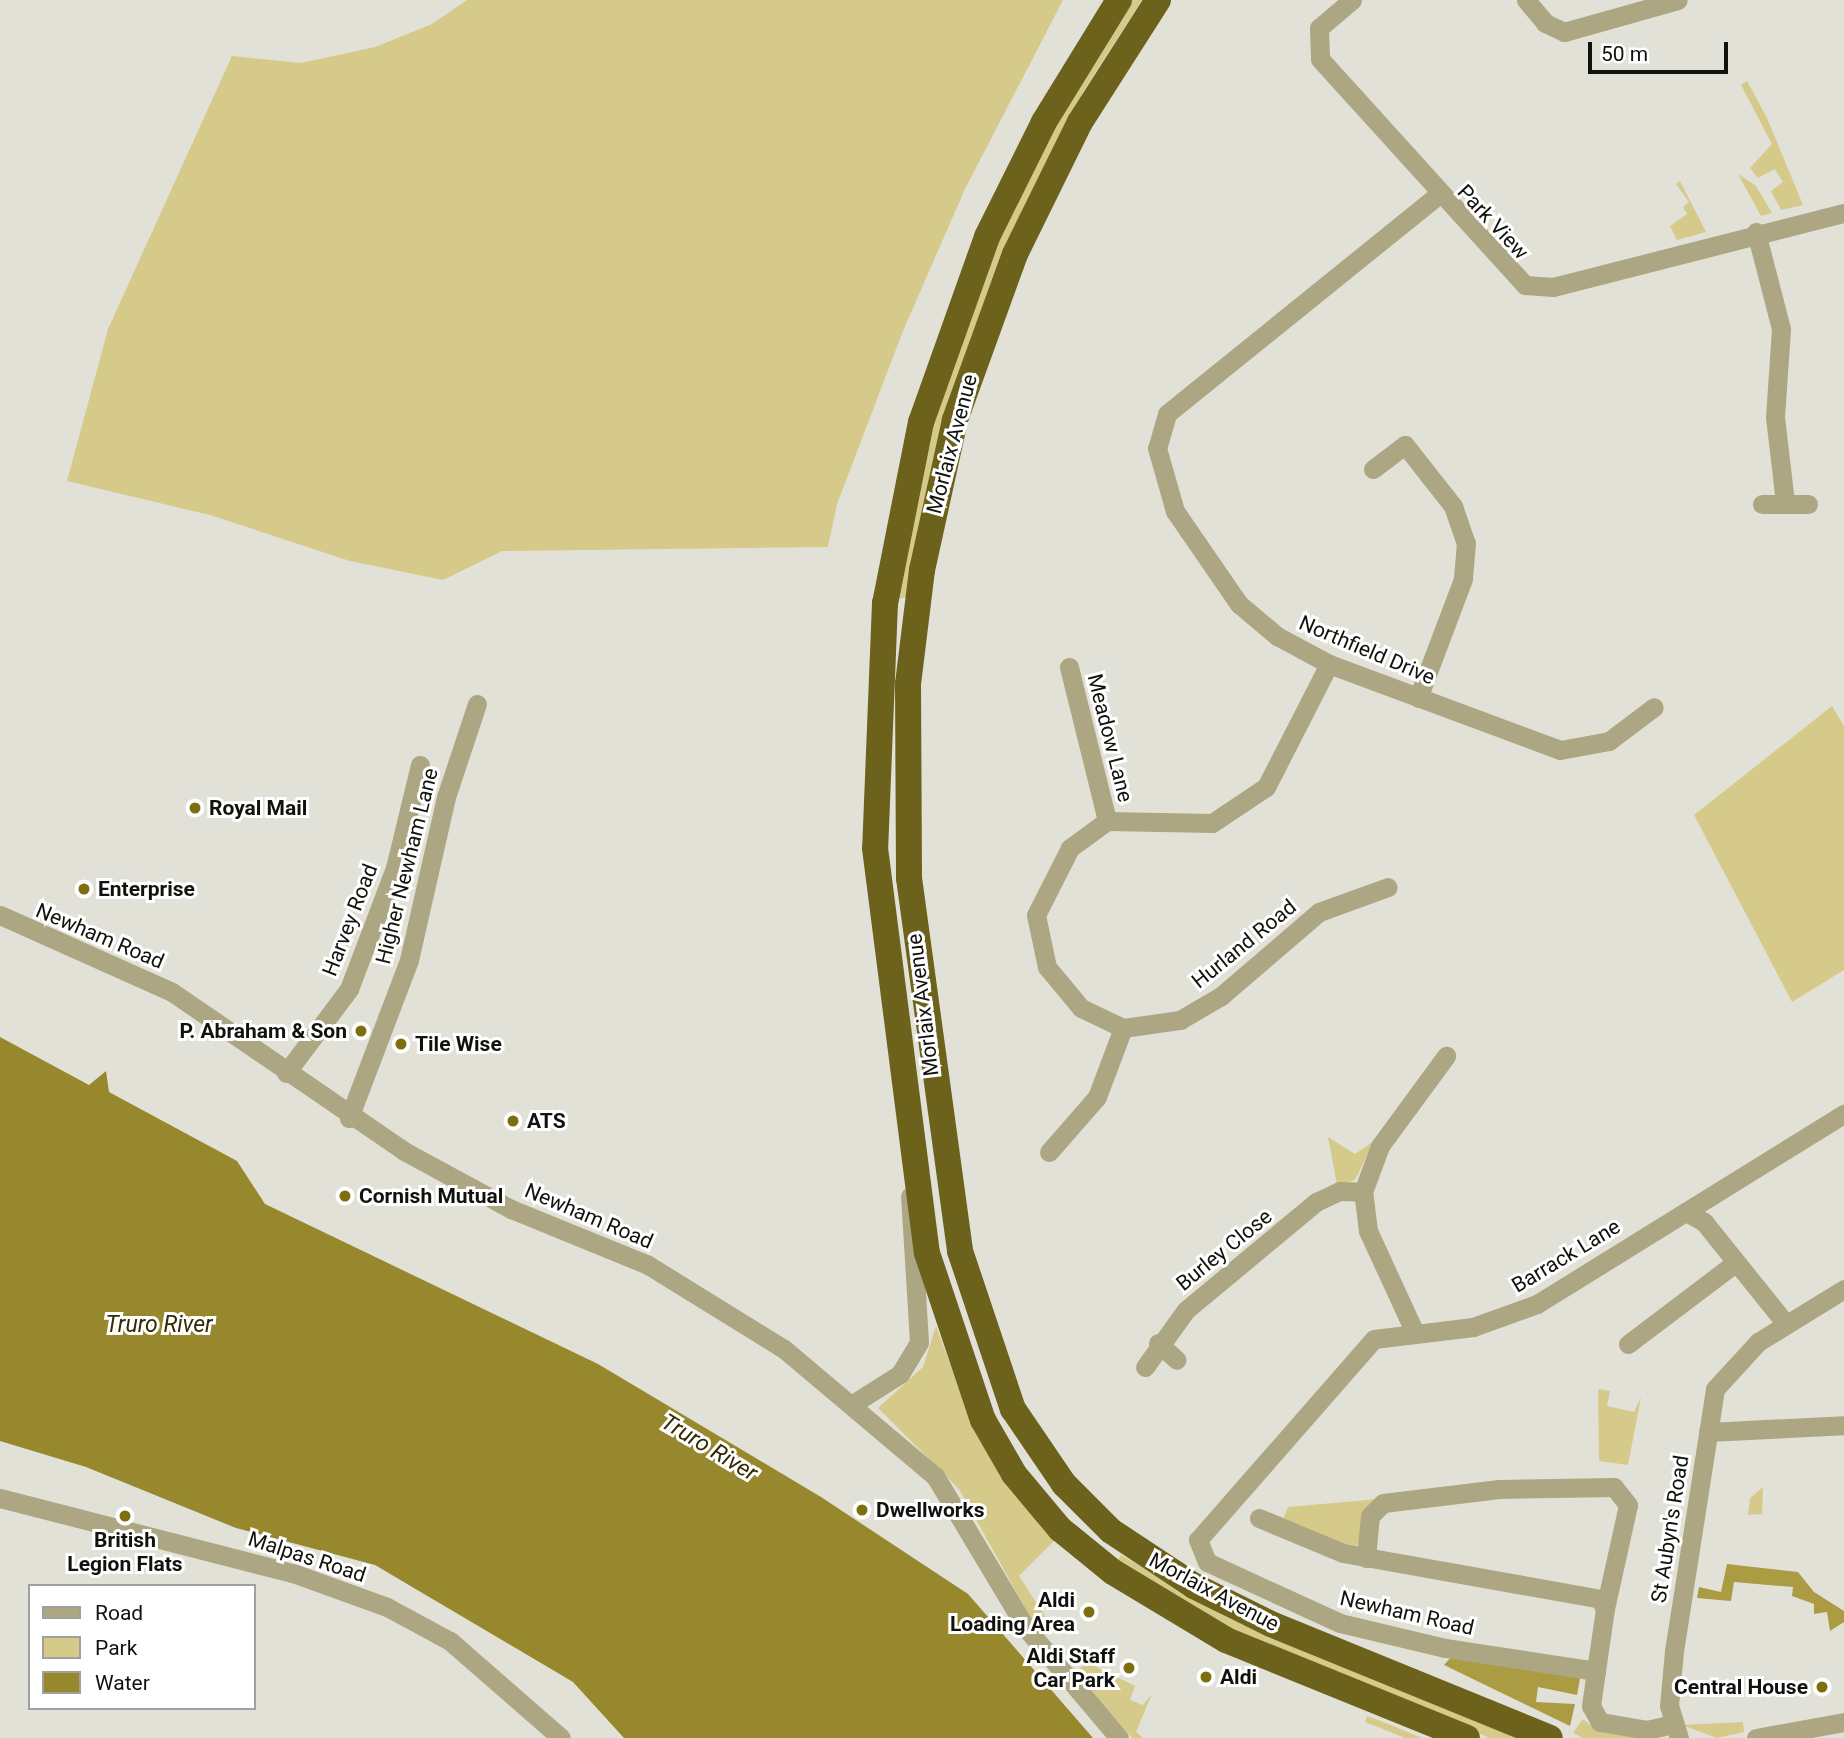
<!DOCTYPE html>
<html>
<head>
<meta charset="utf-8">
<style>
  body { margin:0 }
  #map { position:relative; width:1844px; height:1738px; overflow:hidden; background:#e2e1d7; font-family:Roboto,sans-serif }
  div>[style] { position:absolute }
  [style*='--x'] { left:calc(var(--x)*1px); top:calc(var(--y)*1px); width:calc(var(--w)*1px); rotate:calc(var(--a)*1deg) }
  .green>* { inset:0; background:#d5ca8a }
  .forest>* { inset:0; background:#ab9c43 }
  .water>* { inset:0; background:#97882d }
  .minor>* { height:19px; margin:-9.5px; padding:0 9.5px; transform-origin:9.5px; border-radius:9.5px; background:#aca682 }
  .highway>* { height:26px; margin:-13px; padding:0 13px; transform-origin:13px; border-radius:13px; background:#6d621c }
  .dots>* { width:19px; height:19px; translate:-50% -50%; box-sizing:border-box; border:4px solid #fff; border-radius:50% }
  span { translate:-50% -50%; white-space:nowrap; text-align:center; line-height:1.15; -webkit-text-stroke:6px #fff; paint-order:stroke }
  .street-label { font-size:21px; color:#11110d }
  .poi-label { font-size:21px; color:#11110d; font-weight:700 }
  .left { translate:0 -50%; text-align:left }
  .right { translate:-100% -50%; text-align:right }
  .water-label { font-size:23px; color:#322b03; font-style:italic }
  .legend { position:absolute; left:28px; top:1584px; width:228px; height:126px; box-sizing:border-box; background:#fff; border:2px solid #a0a09e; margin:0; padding:9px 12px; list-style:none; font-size:21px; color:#11110d }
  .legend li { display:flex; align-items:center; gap:14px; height:35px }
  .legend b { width:35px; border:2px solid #a0a09e }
  .scale { position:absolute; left:1588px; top:42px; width:140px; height:32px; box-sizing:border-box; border:4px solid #11110d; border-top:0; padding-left:9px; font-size:21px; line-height:24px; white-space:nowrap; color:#11110d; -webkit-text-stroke:5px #fff; paint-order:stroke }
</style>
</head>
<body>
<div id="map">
  <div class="green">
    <i style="clip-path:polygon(467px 0,1063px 0,965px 189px,903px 331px,837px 504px,828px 547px,502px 551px,443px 580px,350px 561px,210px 515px,67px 481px,108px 329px,232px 56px,301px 63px,375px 47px,432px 24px)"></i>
    <i style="clip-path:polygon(1129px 0,1142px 0,1083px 92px,992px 280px,942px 426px,908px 597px,897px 599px,921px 465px,957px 344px,1021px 186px)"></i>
    <i style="clip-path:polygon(1747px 81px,1767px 118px,1803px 205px,1781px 210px,1771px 191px,1783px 182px,1775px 169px,1758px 178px,1750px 168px,1772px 144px,1741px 85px)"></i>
    <i style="clip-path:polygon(1738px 174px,1756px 186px,1772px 213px,1761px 216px)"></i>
    <i style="clip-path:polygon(1680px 181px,1706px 232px,1677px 240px,1670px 226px,1687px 214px,1683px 207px,1689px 202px,1676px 184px)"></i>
    <i style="clip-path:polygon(1832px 706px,1844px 726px,1844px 970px,1792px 1002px,1694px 815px)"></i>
    <i style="clip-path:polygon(1328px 1137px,1355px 1154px,1374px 1141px,1355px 1180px,1337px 1185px)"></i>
    <i style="clip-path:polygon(936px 1326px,970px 1418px,1056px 1539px,1019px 1576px,1050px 1624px,1048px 1632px,1040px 1633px,1032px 1620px,959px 1489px,878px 1408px,923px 1367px)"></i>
    <i style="clip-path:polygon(1598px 1389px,1610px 1391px,1607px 1406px,1634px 1412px,1641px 1397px,1628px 1465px,1599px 1461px)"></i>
    <i style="clip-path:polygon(1763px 1487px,1762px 1514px,1748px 1515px,1750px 1498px)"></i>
    <i style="clip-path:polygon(1379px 1499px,1355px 1550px,1282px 1522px,1288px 1507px)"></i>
    <i style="clip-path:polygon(1121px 1555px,1230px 1619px,1517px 1738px,1490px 1738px,1236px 1632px,1117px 1561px)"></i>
    <i style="clip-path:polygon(1087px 1662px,1135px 1686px,1130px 1700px,1143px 1705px,1152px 1694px,1136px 1732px,1143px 1738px,1132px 1738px,1075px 1673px)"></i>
    <i style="clip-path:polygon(1367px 1716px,1386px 1723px,1422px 1738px,1405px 1738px,1365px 1722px)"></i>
    <i style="clip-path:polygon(1583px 1719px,1600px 1732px,1649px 1738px,1583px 1738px,1573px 1733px)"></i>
    <i style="clip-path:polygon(1743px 1722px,1744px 1732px,1717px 1738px,1682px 1725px)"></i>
  </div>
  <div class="forest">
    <i style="clip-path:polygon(1727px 1564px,1798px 1572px,1814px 1592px,1844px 1611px,1844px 1622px,1830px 1631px,1827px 1612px,1814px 1614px,1814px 1604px,1792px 1596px,1793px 1587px,1734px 1582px,1731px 1601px,1697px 1598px,1699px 1587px,1721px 1592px)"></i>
    <i style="clip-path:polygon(1452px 1656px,1581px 1673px,1577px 1695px,1538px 1687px,1536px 1702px,1575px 1704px,1570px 1726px,1444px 1665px)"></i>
  </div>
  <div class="water">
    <i style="clip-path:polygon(0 1037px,89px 1085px,106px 1071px,109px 1092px,237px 1161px,265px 1204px,598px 1364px,821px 1497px,968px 1594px,1093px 1738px,624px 1738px,573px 1682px,375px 1565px,236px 1528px,86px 1467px,0 1441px)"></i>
  </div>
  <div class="minor">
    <i style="--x:1352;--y:0;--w:43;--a:139.7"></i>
    <i style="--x:1319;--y:28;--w:31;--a:88"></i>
    <i style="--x:1320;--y:59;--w:305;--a:47.8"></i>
    <i style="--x:1525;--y:285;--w:28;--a:4"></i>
    <i style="--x:1553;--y:287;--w:300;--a:-14.3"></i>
    <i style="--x:1526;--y:0;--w:30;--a:50"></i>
    <i style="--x:1545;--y:23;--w:21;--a:25"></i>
    <i style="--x:1564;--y:32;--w:118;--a:-15.7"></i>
    <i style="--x:1438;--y:195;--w:348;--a:141.1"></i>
    <i style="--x:1167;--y:414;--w:35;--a:106"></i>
    <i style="--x:1157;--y:448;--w:66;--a:74.1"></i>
    <i style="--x:1175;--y:511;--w:113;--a:55.5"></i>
    <i style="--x:1239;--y:604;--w:50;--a:40.1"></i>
    <i style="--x:1277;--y:636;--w:59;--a:28.3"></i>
    <i style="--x:1329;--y:664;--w:246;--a:20.4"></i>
    <i style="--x:1560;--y:750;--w:50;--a:-10.4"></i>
    <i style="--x:1609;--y:741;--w:56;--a:-37.1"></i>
    <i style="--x:1756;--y:232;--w:100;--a:75.5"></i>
    <i style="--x:1781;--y:329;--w:88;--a:93.9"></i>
    <i style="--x:1775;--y:417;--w:86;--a:83.3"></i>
    <i style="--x:1373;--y:469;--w:40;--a:-37"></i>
    <i style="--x:1405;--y:445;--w:78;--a:51.8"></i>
    <i style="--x:1453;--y:506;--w:39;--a:71"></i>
    <i style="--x:1466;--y:543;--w:36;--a:95"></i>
    <i style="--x:1463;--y:579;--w:127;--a:110.7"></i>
    <i style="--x:1762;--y:504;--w:46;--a:0"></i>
    <i style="--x:1329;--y:664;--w:138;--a:117.1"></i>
    <i style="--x:1266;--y:787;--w:65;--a:146.3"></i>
    <i style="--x:1212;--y:823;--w:105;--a:-178.9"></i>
    <i style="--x:1107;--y:821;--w:46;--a:143.9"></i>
    <i style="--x:1070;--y:848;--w:75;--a:116.9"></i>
    <i style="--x:1036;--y:915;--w:53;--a:78.1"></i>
    <i style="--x:1047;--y:967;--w:53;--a:50.3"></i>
    <i style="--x:1081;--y:1008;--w:47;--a:25.5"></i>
    <i style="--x:1123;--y:1028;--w:58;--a:-8"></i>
    <i style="--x:1180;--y:1020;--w:48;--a:-30.3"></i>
    <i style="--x:1221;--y:996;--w:129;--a:-40.6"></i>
    <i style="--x:1319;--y:912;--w:73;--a:-19.9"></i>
    <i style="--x:1069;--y:667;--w:159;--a:76.1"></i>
    <i style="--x:0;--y:915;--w:188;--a:24.1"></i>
    <i style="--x:172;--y:992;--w:281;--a:34.4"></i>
    <i style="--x:404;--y:1151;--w:122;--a:28.5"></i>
    <i style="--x:511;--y:1209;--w:148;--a:22.2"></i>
    <i style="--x:648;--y:1265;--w:160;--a:31.7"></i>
    <i style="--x:784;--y:1349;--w:197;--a:40.1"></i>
    <i style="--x:935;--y:1476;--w:177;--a:59.1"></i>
    <i style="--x:1026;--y:1628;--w:144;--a:49.8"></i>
    <i style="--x:286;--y:1073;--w:105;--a:-53.1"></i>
    <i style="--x:349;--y:989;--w:129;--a:-69.2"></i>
    <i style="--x:395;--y:868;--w:106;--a:-76.4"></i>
    <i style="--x:349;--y:1118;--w:169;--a:-69.2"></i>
    <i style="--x:409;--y:960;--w:167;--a:-77.2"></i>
    <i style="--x:446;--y:797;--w:98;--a:-71.6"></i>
    <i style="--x:1049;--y:1152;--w:73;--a:-48.9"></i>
    <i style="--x:1097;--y:1097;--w:74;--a:-69.4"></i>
    <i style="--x:1686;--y:1212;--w:21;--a:29"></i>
    <i style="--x:1704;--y:1222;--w:131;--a:51.2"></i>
    <i style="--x:1415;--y:1333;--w:112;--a:-114.7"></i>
    <i style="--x:1368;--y:1231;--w:39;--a:-97"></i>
    <i style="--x:1363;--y:1192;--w:49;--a:-69.7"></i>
    <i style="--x:1380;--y:1146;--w:112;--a:-53.7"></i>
    <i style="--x:1158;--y:1343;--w:25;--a:42"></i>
    <i style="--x:1628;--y:1344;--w:134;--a:-37.1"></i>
    <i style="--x:1145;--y:1367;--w:70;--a:-54.3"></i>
    <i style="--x:1186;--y:1310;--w:169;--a:-39.7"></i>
    <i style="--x:1316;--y:1202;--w:26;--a:-25"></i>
    <i style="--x:1340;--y:1191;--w:23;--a:2"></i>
    <i style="--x:851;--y:1405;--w:58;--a:-32.3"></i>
    <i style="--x:900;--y:1374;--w:37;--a:-59"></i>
    <i style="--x:919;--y:1342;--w:146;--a:-93.5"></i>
    <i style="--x:1708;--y:1432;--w:136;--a:-2.9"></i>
    <i style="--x:0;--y:1498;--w:302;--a:14.4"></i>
    <i style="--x:293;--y:1573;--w:100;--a:19.9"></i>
    <i style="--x:387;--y:1607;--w:72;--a:28.4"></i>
    <i style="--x:450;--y:1641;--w:147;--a:41.1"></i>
    <i style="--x:1259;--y:1518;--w:91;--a:22.6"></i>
    <i style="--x:1343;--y:1553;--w:261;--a:10.1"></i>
    <i style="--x:1600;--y:1599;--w:11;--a:63"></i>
    <i style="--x:1605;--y:1609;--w:63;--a:98.3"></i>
    <i style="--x:1366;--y:1558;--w:42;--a:-84.6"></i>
    <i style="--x:1370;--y:1516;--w:18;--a:-45"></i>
    <i style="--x:1383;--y:1503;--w:117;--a:-6.9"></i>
    <i style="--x:1499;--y:1489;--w:115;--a:-1"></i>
    <i style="--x:1614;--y:1487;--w:23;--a:52"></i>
    <i style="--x:1628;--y:1505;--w:107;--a:102.5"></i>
    <i style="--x:1673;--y:1724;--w:26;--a:167"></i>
    <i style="--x:1648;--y:1730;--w:49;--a:-170.5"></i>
    <i style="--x:1600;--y:1722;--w:18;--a:-119"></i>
    <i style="--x:1591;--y:1706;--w:35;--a:-82"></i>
    <i style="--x:1596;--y:1671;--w:153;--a:-171.3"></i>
    <i style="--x:1445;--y:1648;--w:108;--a:-166.6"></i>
    <i style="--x:1340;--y:1623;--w:146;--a:-155.4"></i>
    <i style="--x:1207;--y:1562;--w:24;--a:-112"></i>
    <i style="--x:1198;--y:1540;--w:267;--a:-48.8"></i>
    <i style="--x:1374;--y:1339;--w:100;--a:-6.9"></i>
    <i style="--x:1473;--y:1327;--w:68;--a:-19.8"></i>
    <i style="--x:1537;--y:1304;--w:361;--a:-31.8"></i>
    <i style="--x:1679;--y:1738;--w:34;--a:-107"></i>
    <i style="--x:1669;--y:1706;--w:55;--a:-84.8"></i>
    <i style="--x:1674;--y:1651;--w:265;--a:-81.1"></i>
    <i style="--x:1715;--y:1389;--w:64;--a:-47.5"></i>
    <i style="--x:1758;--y:1342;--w:101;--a:-31.6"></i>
    <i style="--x:1756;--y:1738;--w:89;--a:-10.3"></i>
  </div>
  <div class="highway">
    <i style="--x:1119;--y:0;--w:143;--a:121.6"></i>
    <i style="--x:1044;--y:122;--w:128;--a:116.4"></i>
    <i style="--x:987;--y:237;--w:196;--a:109.6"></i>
    <i style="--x:921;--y:422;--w:185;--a:101.2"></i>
    <i style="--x:885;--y:603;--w:245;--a:92.3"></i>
    <i style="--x:875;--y:848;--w:408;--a:82.7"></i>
    <i style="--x:927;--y:1253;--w:176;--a:71.5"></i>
    <i style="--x:983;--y:1420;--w:62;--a:60.1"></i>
    <i style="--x:1014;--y:1474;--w:72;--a:50.1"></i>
    <i style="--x:1060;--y:1529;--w:68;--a:39.1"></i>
    <i style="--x:1113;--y:1572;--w:132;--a:31"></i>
    <i style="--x:1226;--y:1640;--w:260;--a:22.1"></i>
    <i style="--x:1158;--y:0;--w:145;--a:122.6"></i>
    <i style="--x:1080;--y:122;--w:147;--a:116.2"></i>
    <i style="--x:1015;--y:254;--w:177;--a:109.9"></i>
    <i style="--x:955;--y:420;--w:154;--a:102.4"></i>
    <i style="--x:922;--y:570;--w:115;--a:97"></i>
    <i style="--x:908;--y:684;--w:194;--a:89.7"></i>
    <i style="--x:909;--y:878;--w:376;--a:82.2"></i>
    <i style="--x:960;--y:1251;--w:167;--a:71.5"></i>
    <i style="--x:1013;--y:1409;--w:91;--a:55.8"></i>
    <i style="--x:1064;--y:1484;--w:66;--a:45"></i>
    <i style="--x:1111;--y:1531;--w:100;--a:33.5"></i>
    <i style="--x:1194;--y:1586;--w:86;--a:26.3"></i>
    <i style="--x:1271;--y:1624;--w:301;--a:22.2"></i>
  </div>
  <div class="dots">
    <i style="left:195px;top:808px;background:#7e6f0e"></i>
    <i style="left:84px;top:889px;background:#7e6f0e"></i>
    <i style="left:361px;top:1031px;background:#7e6f0e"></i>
    <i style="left:401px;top:1044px;background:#7e6f0e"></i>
    <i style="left:513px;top:1121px;background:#7e6f0e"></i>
    <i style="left:345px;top:1196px;background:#7e6f0e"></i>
    <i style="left:862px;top:1510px;background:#7e6f0e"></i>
    <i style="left:125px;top:1516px;background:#7e6f0e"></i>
    <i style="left:1089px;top:1612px;background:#7e6f0e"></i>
    <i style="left:1129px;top:1668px;background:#7e6f0e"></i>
    <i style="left:1206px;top:1677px;background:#7e6f0e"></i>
    <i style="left:1822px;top:1687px;background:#7e6f0e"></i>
  </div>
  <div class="street-label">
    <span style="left:1493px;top:222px;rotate:47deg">Park View</span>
    <span style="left:952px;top:444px;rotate:-75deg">Morlaix Avenue</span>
    <span style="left:1367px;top:650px;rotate:23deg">Northfield Drive</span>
    <span style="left:1110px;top:738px;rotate:76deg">Meadow Lane</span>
    <span style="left:407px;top:866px;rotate:-76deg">Higher Newham Lane</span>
    <span style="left:350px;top:920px;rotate:-69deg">Harvey Road</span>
    <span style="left:100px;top:936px;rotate:23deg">Newham Road</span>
    <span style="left:1244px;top:944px;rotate:-39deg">Hurland Road</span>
    <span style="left:923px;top:1005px;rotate:-97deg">Morlaix Avenue</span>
    <span style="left:589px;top:1216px;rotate:23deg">Newham Road</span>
    <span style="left:1224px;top:1250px;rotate:-39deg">Burley Close</span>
    <span style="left:1566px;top:1256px;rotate:-31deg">Barrack Lane</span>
    <span style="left:1670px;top:1529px;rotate:-81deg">St Aubyn's Road</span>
    <span style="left:307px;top:1557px;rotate:18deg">Malpas Road</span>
    <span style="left:1214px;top:1592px;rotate:28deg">Morlaix Avenue</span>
    <span style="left:1407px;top:1613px;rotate:13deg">Newham Road</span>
  </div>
  <div class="poi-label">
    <span class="left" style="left:209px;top:808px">Royal Mail</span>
    <span class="left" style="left:98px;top:889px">Enterprise</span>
    <span class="right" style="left:347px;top:1031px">P. Abraham &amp; Son</span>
    <span class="left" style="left:415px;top:1044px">Tile Wise</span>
    <span class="left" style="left:527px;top:1121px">ATS</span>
    <span class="left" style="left:359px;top:1196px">Cornish Mutual</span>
    <span class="left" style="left:876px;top:1510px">Dwellworks</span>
    <span style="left:125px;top:1552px">British<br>Legion Flats</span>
    <span class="right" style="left:1075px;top:1612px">Aldi<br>Loading Area</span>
    <span class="right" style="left:1115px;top:1668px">Aldi Staff<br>Car Park</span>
    <span class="left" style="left:1220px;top:1677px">Aldi</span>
    <span class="right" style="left:1808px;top:1687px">Central House</span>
  </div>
  <div class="water-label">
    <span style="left:159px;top:1325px">Truro River</span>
    <span style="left:709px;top:1448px;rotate:31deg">Truro River</span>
  </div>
  <ul class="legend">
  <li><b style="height:9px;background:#aca682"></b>Road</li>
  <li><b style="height:19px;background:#d5ca8a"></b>Park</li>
  <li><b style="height:19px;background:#97882d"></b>Water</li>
  </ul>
  <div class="scale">50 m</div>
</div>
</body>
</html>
